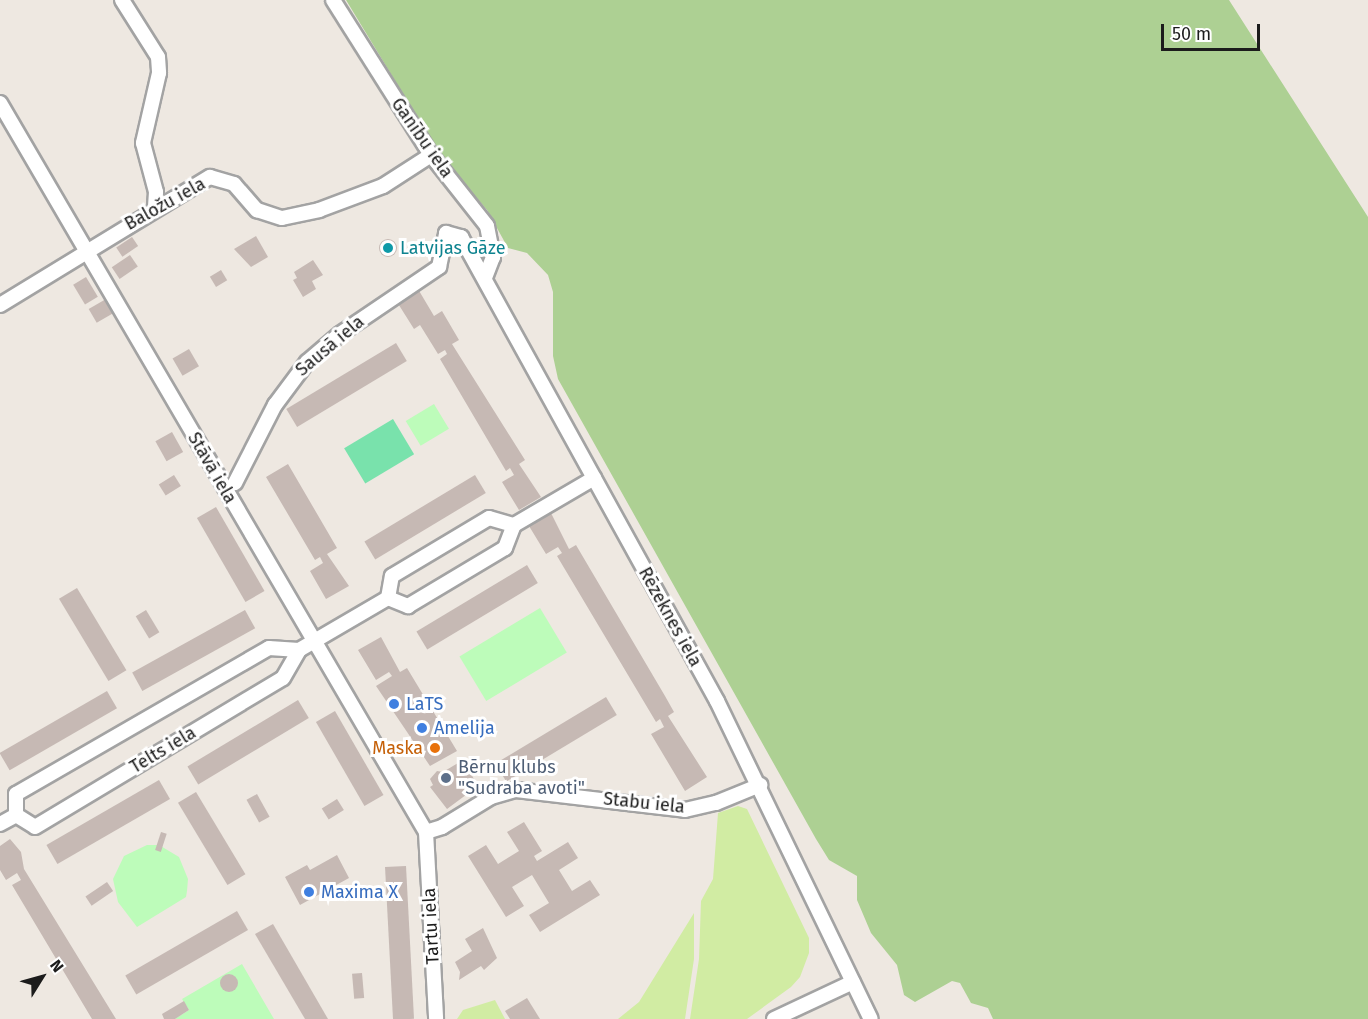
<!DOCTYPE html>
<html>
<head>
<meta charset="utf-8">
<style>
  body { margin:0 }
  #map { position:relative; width:1368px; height:1019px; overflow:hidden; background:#eee8e1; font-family:"Fira Sans",sans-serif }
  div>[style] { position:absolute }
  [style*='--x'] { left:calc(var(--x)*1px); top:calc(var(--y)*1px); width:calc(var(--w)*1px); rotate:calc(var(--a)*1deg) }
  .grass>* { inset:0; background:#d1eca3 }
  .forest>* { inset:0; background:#add093 }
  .park>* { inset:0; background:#bdfcba; transform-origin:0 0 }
  .pitch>* { inset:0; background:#79e2ac; transform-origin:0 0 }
  .building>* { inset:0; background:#c6b9b4; transform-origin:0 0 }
  .round { border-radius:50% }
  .roads { filter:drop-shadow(2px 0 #a3a3a3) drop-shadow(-2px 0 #a3a3a3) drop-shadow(0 2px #a3a3a3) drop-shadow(0 -2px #a3a3a3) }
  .minor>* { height:14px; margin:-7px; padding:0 7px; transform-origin:7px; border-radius:7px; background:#fff }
  .dots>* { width:16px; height:16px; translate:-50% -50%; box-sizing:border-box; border:3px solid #fff; border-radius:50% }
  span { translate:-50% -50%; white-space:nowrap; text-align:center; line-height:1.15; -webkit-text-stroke:6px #fff; paint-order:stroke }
  .street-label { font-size:18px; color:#1c1c1c }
  .culture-label { font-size:18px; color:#0d838f }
  .left { translate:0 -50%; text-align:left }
  .shop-label { font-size:18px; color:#366cbe }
  .food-label { font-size:18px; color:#c56008 }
  .right { translate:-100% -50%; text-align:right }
  .service-label { font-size:18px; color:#4e5e75 }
  .north { position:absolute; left:12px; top:947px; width:60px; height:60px; -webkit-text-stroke:4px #fff; paint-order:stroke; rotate:53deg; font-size:16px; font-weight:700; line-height:24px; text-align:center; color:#1c1c1c }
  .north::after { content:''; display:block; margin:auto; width:21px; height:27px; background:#1c1c1c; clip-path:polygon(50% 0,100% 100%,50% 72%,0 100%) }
  .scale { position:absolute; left:1161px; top:24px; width:99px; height:27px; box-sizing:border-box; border:3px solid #1c1c1c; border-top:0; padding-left:8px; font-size:18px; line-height:21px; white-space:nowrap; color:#1c1c1c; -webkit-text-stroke:4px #fff; paint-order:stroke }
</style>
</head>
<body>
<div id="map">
  <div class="grass">
    <i style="clip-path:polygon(738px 806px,747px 809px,809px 938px,809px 953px,800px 977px,791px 987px,747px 1019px,690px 1019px,699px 959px,701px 901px,713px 879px,718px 813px)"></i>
    <i style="clip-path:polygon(694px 913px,694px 959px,685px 1019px,618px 1019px,639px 1002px)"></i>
    <i style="clip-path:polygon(495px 1000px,505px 1019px,457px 1019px,463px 1010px)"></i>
  </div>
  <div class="forest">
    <i style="clip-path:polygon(346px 0,1229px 0,1368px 217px,1368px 1019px,993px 1019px,988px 1008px,971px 1003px,960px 983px,952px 981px,915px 1002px,904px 995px,897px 965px,871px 933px,857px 900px,857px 876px,829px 860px,816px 839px,558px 379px,553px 356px,553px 292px,548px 275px,527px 253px,508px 248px,487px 210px,440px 155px)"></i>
  </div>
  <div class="park">
    <i style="left:434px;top:404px;width:29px;height:33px;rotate:59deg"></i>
    <i style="left:540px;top:608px;width:52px;height:94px;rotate:59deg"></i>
    <i style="clip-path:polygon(147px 845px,159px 845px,179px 857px,188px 879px,187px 891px,186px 897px,137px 927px,118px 902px,113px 879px,124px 856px)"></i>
    <i style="clip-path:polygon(242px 964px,274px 1019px,175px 1019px,189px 1010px,182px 999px)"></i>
  </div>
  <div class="pitch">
    <i style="left:393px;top:419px;width:41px;height:57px;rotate:59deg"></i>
  </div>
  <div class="building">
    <i style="clip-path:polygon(256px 236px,268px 257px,251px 267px,234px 249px)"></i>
    <i style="left:132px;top:237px;width:11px;height:19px;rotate:56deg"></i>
    <i class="round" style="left:379px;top:239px;width:18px;height:18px"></i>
    <i style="left:130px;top:255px;width:14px;height:22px;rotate:56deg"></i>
    <i style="clip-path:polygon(313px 260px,323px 275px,312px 281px,316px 289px,303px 297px,293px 280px,297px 278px,294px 272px)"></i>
    <i style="left:221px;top:270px;width:12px;height:13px;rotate:59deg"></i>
    <i style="left:86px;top:277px;width:23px;height:15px;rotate:59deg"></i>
    <i style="clip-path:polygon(418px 289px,434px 316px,442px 311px,459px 340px,452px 344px,525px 460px,519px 464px,541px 497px,519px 510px,502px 482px,514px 475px,510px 468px,506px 471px,440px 359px,447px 354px,445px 350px,438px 354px,420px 325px,414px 329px,397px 302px)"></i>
    <i style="left:106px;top:299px;width:16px;height:20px;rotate:60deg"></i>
    <i style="left:396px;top:343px;width:21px;height:128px;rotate:59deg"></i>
    <i style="left:189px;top:349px;width:20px;height:19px;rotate:60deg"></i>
    <i style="left:172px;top:432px;width:23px;height:19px;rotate:61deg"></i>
    <i style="clip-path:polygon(288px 464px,337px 548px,327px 554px,349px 586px,326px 599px,310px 571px,323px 563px,320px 557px,315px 560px,266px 477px)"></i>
    <i style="left:174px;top:475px;width:13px;height:18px;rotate:58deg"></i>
    <i style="left:475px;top:475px;width:21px;height:129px;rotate:59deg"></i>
    <i style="left:216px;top:507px;width:97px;height:22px;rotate:60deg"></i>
    <i style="clip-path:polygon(551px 513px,569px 549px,576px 545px,665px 696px,674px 712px,668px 716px,707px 777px,685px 791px,651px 734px,664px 727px,660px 719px,656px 722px,557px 556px,562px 553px,558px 547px,546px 554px,529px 526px)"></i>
    <i style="left:527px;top:565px;width:21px;height:129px;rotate:59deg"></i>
    <i style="left:77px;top:588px;width:96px;height:21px;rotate:59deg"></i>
    <i style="left:146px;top:610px;width:26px;height:12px;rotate:59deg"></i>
    <i style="left:245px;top:610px;width:21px;height:129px;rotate:61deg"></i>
    <i style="clip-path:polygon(381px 637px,400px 672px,407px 668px,457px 751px,430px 766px,376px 686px,392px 676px,389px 672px,376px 680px,358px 650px)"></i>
    <i style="left:107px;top:691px;width:20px;height:124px;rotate:60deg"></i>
    <i style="left:606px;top:697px;width:21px;height:129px;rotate:59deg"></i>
    <i style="left:298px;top:700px;width:21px;height:129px;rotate:59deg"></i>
    <i style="left:335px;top:711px;width:97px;height:22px;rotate:60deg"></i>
    <i style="clip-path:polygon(463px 760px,478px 786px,447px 809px,430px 787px,433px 785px,430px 779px,437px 771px,443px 772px)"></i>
    <i style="left:159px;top:780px;width:22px;height:130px;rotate:60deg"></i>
    <i style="left:196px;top:792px;width:96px;height:21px;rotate:59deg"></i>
    <i style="left:257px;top:794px;width:26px;height:12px;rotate:61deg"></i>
    <i style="left:337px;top:799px;width:13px;height:18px;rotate:58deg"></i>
    <i style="clip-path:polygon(524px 822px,542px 851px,534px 856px,537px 861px,568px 842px,578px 858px,559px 870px,572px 891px,590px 880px,600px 895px,540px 932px,529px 915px,549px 903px,532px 875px,512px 887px,524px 906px,506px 917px,468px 856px,486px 845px,498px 864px,519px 851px,507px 832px)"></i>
    <i style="left:161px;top:832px;width:6px;height:19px;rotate:18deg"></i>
    <i style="clip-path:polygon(10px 839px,21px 852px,24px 869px,116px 1019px,92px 1019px,12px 885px,21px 880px,17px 873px,6px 880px,0 870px,0 846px)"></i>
    <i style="clip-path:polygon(337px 855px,349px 878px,300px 905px,285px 877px,307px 865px,310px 870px)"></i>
    <i style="left:406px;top:866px;width:153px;height:21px;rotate:87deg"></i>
    <i style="left:107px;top:882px;width:11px;height:26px;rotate:56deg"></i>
    <i style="left:237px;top:911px;width:22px;height:129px;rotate:60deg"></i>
    <i style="clip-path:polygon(273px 924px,328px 1019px,305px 1019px,255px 934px)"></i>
    <i style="clip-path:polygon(483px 928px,497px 958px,484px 970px,481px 966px,459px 980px,460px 972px,455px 962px,472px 951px,465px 939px)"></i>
    <i style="left:362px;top:973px;width:25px;height:10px;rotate:85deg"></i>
    <i class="round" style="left:220px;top:974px;width:18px;height:18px"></i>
    <i style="clip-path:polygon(527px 998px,540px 1019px,510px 1019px,505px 1011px)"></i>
    <i style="clip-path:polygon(184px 1001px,189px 1010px,175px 1019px,164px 1019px,162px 1014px)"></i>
  </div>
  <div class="roads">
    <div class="minor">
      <i style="--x:122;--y:0;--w:67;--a:57.7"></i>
      <i style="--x:158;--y:57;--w:16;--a:86"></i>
      <i style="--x:159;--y:73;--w:72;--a:102.9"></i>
      <i style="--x:143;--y:143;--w:51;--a:75.1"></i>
      <i style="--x:156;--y:192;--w:15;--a:94"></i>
      <i style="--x:333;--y:0;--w:183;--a:57.7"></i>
      <i style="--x:431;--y:155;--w:90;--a:51.7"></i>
      <i style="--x:487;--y:226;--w:32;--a:79"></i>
      <i style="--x:493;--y:257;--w:22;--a:111"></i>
      <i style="--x:0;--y:103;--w:844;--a:59.7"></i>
      <i style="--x:426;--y:832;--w:187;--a:86.9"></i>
      <i style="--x:0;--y:305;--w:246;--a:-31.4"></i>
      <i style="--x:210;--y:177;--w:25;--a:16"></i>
      <i style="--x:234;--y:184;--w:35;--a:49"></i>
      <i style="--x:257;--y:210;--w:26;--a:18"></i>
      <i style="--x:282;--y:218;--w:38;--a:-12"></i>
      <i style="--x:319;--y:210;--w:68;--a:-20.6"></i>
      <i style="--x:383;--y:186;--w:57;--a:-32.9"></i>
      <i style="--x:235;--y:483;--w:88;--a:-62.9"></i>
      <i style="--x:275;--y:405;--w:54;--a:-53.3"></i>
      <i style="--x:307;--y:362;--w:43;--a:-40.3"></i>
      <i style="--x:340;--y:334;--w:120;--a:-34.1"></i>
      <i style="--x:439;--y:267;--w:35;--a:-78"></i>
      <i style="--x:446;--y:233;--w:16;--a:15"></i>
      <i style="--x:461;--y:237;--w:530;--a:61.11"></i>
      <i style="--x:717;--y:701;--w:353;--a:64.2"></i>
      <i style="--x:388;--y:598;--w:22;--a:22"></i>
      <i style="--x:408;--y:606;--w:113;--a:-30.9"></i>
      <i style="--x:505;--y:548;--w:25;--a:-69"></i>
      <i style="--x:514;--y:525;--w:93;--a:-30.4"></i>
      <i style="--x:388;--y:598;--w:22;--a:-80"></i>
      <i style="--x:392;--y:576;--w:113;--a:-30.9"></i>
      <i style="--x:489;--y:518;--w:26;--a:16"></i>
      <i style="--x:16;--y:815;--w:22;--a:32"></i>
      <i style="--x:35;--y:827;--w:289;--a:-31"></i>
      <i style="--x:283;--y:678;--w:32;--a:-60"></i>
      <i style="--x:299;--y:650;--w:103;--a:-30.3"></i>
      <i style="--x:16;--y:815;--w:21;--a:-90"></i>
      <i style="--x:16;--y:794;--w:292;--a:-30"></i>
      <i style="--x:269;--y:648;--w:30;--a:4"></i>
      <i style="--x:0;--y:824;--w:18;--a:-29"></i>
      <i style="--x:426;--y:832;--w:17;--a:-17"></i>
      <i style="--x:442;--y:827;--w:57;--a:-31.5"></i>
      <i style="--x:491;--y:797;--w:26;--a:-16"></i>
      <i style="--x:516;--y:790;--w:170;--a:6.7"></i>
      <i style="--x:685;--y:810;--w:32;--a:-13"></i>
      <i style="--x:716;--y:803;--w:48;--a:-22.2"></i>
      <i style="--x:774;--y:1019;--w:87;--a:-25.1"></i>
    </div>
  </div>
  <div class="dots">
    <i style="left:388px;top:248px;background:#0f9aa8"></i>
    <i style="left:394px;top:704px;background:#3f7fe0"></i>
    <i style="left:422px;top:728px;background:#3f7fe0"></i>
    <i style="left:435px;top:748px;background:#e8710a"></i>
    <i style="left:446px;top:778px;background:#5c6f8a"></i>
    <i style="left:309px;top:892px;background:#3f7fe0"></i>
  </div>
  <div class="street-label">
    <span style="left:422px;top:138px;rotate:55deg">Ganību iela</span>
    <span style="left:165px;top:204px;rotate:-29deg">Baložu iela</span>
    <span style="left:330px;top:346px;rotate:-40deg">Sausā iela</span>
    <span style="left:212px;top:468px;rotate:60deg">Stāvā iela</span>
    <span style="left:670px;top:617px;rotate:61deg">Rēzeknes iela</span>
    <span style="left:163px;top:750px;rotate:-31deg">Telts iela</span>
    <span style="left:644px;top:803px;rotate:6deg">Stabu iela</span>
    <span style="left:431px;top:926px;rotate:-93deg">Tartu iela</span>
  </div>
  <div class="culture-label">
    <span class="left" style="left:400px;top:248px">Latvijas Gāze</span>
  </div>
  <div class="shop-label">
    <span class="left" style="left:406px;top:704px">LaTS</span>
    <span class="left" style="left:434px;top:728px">Amelija</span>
    <span class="left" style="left:321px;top:892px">Maxima X</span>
  </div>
  <div class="food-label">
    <span class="right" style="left:423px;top:748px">Maska</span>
  </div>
  <div class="service-label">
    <span class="left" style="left:458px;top:778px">Bērnu klubs<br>"Sudraba avoti"</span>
  </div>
  <div class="north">N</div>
  <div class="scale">50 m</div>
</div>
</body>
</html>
